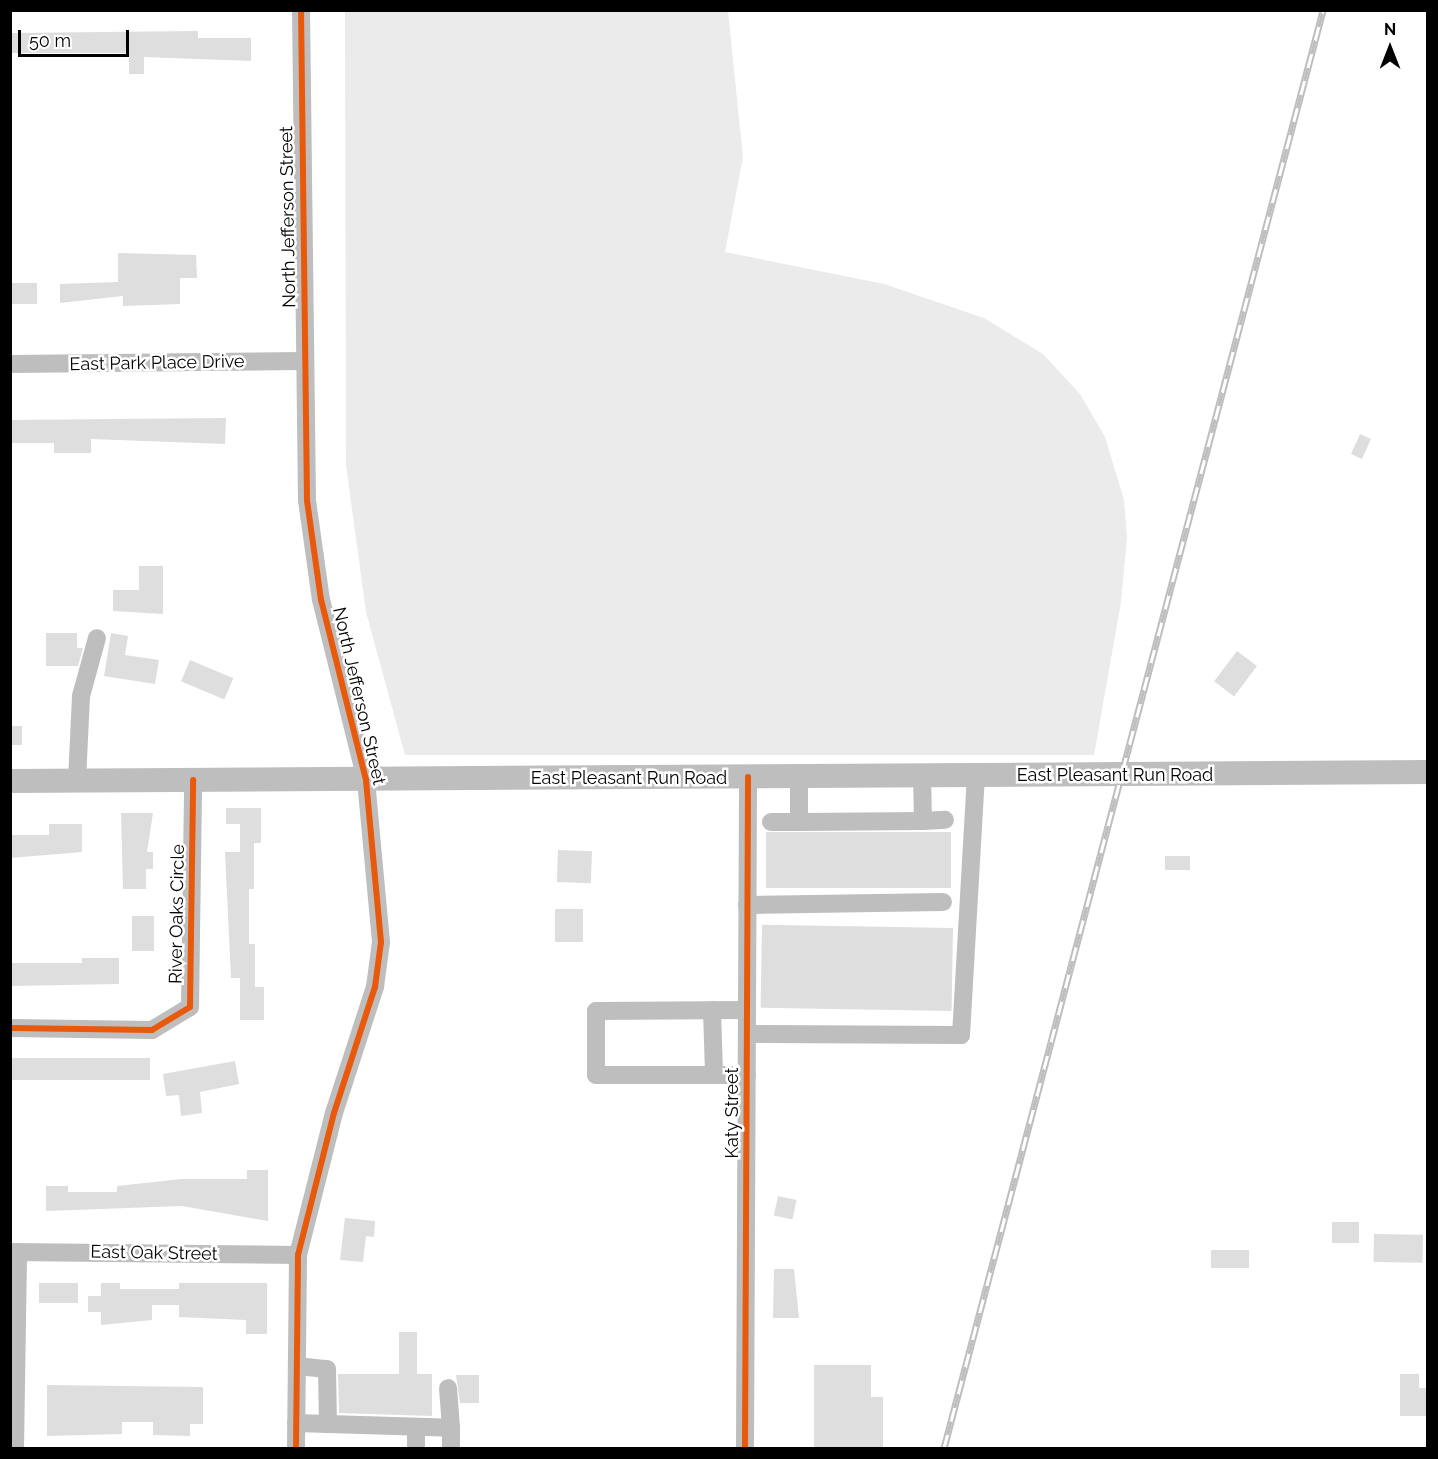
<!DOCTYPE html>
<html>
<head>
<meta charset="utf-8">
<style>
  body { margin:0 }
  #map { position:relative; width:1438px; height:1459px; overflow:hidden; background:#fff; font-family:Raleway,sans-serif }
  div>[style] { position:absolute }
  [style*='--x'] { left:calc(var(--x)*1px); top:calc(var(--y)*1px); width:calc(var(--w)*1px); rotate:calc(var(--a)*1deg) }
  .green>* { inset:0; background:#ebebeb }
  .building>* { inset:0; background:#dedede; transform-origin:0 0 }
  .minor>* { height:18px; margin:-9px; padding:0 9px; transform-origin:9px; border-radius:9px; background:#bebebe }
  .major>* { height:24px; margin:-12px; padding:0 12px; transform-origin:12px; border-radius:12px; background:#bebebe }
  .rail>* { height:7px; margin-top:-3.5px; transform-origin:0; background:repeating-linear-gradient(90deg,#fff 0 14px,#bebebe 0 28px); box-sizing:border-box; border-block:2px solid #bebebe }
  .cycleway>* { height:6px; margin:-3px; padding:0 3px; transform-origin:3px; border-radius:3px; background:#e8590c }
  span { translate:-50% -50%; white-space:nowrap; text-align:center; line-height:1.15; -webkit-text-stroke:5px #fff; paint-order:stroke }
  .street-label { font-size:18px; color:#000 }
  .frame { position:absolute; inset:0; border:12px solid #000; pointer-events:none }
  .north { position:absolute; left:1360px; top:18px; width:60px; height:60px; -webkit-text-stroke:4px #fff; paint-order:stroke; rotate:0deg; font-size:16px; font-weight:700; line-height:24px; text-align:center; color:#000 }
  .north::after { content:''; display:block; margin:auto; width:21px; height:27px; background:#000; clip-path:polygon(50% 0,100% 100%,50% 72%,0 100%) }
  .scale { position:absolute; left:18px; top:30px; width:111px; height:27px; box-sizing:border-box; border:3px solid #000; border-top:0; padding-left:8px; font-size:18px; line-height:21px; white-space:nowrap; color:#000; -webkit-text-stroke:4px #fff; paint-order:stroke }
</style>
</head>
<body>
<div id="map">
  <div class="green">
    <i style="clip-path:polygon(345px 11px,728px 11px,743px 157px,725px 252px,884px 284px,984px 318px,1043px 354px,1080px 394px,1105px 437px,1124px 500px,1127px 538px,1121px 602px,1094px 755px,405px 755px,366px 612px,346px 465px)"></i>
  </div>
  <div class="building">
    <i style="clip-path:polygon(198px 31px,198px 38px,251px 38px,251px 61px,144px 57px,144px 74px,129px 74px,129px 53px,10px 53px,10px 33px)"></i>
    <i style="clip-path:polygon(118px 253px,196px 255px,197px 278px,180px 278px,180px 304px,123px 306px,123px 296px,60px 303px,60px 284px,118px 282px)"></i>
    <i style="left:10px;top:283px;width:27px;height:21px"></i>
    <i style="clip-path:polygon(226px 418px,225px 444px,91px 439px,91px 453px,54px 453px,54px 443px,10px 443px,10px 420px)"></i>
    <i style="left:1360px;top:434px;width:12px;height:22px;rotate:24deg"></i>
    <i style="clip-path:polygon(139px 566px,163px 566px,163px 614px,113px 611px,113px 590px,139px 590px)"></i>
    <i style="clip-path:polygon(46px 633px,77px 633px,77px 648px,83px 648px,78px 666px,46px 666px)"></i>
    <i style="clip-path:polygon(111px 633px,128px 636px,125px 655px,159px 660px,155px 684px,104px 676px)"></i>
    <i style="left:1237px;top:651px;width:25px;height:38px;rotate:37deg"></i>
    <i style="left:190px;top:660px;width:47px;height:23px;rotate:23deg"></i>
    <i style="left:10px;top:726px;width:12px;height:19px"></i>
    <i style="clip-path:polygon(226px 808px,261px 808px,261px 843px,254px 843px,254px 889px,249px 889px,249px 944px,255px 944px,255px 987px,264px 987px,264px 1020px,240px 1020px,240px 978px,231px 978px,225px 852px,240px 852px,240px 824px,226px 824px)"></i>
    <i style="clip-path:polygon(121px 813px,153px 813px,147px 852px,153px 852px,153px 869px,146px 869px,146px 889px,123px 889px)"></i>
    <i style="clip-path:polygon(49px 824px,82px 824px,82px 852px,10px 858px,10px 835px,49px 835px)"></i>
    <i style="left:951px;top:832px;width:56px;height:185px;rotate:90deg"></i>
    <i style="left:558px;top:850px;width:34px;height:32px;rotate:2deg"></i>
    <i style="left:1165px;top:856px;width:25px;height:14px"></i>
    <i style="left:555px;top:909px;width:28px;height:33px"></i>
    <i style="left:132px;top:916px;width:22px;height:35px"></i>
    <i style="left:953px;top:928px;width:83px;height:191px;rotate:91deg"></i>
    <i style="clip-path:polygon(82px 958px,119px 958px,119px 984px,10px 986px,10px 963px,82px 963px)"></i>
    <i style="left:150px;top:1058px;width:22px;height:140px;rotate:90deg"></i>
    <i style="clip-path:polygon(235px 1061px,239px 1084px,200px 1092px,202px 1113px,181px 1116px,179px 1095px,166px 1096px,163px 1074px)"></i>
    <i style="clip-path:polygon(247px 1170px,268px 1170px,268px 1221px,182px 1206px,46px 1211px,46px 1186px,68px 1186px,68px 1192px,117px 1192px,117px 1186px,182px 1179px,247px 1179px)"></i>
    <i style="left:778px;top:1196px;width:19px;height:20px;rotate:12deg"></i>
    <i style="clip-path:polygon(345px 1218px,375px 1221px,374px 1237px,366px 1236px,363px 1262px,340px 1260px)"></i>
    <i style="left:1332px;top:1222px;width:27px;height:21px"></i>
    <i style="left:1374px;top:1234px;width:49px;height:28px;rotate:1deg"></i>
    <i style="left:1211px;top:1250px;width:38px;height:18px"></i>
    <i style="clip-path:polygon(774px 1269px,794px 1269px,799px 1318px,773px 1318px)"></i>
    <i style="left:39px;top:1283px;width:39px;height:20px"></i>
    <i style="clip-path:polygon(101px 1283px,120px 1283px,120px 1289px,179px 1289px,179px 1283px,267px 1283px,267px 1334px,246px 1334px,246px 1320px,179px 1317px,179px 1305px,152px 1305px,152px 1320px,101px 1325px,101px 1312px,88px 1312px,88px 1296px,101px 1296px)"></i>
    <i style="clip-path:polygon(399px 1332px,417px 1332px,417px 1374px,432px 1374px,432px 1416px,339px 1413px,338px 1374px,399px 1374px)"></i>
    <i style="clip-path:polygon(814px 1365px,871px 1365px,871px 1397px,883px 1397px,883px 1449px,814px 1449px)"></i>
    <i style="clip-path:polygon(1400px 1374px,1419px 1374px,1419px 1388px,1428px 1388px,1428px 1416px,1400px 1416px)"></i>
    <i style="clip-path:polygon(456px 1375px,479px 1375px,479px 1403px,460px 1403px)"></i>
    <i style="clip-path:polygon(47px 1385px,203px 1387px,203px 1424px,190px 1424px,190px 1436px,153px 1435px,153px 1422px,122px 1422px,122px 1434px,47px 1436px)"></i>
  </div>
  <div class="minor">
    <i style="--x:10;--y:364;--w:294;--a:-0.6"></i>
    <i style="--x:799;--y:776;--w:46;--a:90"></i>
    <i style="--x:799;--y:822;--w:124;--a:-0.5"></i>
    <i style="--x:923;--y:821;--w:46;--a:-91.2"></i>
    <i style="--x:77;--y:781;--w:85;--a:-87.3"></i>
    <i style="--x:81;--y:696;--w:60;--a:-74.6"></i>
    <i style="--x:923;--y:821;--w:22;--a:-3"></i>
    <i style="--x:771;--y:822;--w:28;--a:0"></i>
    <i style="--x:747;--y:905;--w:196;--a:-0.9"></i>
    <i style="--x:712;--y:1010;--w:65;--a:88.2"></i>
    <i style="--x:10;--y:1028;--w:142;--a:0.8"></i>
    <i style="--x:152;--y:1030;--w:44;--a:-31.2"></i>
    <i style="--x:190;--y:1007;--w:227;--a:-89.2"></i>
    <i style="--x:747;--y:1034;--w:214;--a:0.3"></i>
    <i style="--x:961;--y:1035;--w:260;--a:-86.7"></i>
    <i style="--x:747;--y:1075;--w:151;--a:180"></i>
    <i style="--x:596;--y:1075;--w:64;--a:-90"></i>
    <i style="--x:596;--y:1011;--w:151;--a:-0.4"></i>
    <i style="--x:10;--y:1252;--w:288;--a:0.6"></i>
    <i style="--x:297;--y:1366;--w:30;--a:6"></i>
    <i style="--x:327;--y:1369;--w:55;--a:89"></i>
    <i style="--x:296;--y:1423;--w:155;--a:1.8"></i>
    <i style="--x:451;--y:1428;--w:40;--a:-94.3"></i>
    <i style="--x:416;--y:1427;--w:21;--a:90"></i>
    <i style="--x:15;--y:1448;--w:196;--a:-89.1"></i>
    <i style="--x:296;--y:1448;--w:193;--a:-89.4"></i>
    <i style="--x:298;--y:1255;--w:146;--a:-75.8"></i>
    <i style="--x:334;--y:1113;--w:133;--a:-72"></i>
    <i style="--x:375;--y:987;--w:45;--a:-82.4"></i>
    <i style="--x:381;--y:942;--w:163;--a:-95.3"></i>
    <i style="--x:366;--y:780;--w:186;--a:-104"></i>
    <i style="--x:321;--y:600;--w:101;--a:-98"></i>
    <i style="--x:307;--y:500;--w:490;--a:-90.7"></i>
    <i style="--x:451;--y:1448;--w:20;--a:-90"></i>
    <i style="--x:745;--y:1448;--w:671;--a:-89.74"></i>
  </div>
  <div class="major">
    <i style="--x:10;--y:781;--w:1418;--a:-0.36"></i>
  </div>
  <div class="rail">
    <i style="--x:944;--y:1448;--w:1487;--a:-75.23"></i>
  </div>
  <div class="cycleway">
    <i style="--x:10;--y:1028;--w:142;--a:0.8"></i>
    <i style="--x:152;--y:1030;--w:44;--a:-31.2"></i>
    <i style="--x:190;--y:1007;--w:227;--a:-89.2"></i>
    <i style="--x:296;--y:1448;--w:193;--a:-89.4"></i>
    <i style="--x:298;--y:1255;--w:146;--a:-75.8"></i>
    <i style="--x:334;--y:1113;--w:133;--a:-72"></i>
    <i style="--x:375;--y:987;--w:45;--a:-82.4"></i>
    <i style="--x:381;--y:942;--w:163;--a:-95.3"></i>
    <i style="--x:366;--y:780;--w:186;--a:-104"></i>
    <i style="--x:321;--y:600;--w:101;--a:-98"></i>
    <i style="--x:307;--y:500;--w:490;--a:-90.7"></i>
    <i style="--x:745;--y:1448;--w:671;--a:-89.74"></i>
  </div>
  <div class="street-label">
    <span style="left:288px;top:217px;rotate:-91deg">North Jefferson Street</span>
    <span style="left:157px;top:363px;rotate:-1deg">East Park Place Drive</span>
    <span style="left:359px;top:696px;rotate:77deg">North Jefferson Street</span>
    <span style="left:1115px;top:775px">East Pleasant Run Road</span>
    <span style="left:629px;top:778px">East Pleasant Run Road</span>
    <span style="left:177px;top:914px;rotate:-89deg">River Oaks Circle</span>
    <span style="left:732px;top:1113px;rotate:-90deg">Katy Street</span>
    <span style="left:154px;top:1253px;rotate:1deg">East Oak Street</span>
  </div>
  <div class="frame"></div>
  <div class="north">N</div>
  <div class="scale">50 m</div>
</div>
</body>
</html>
